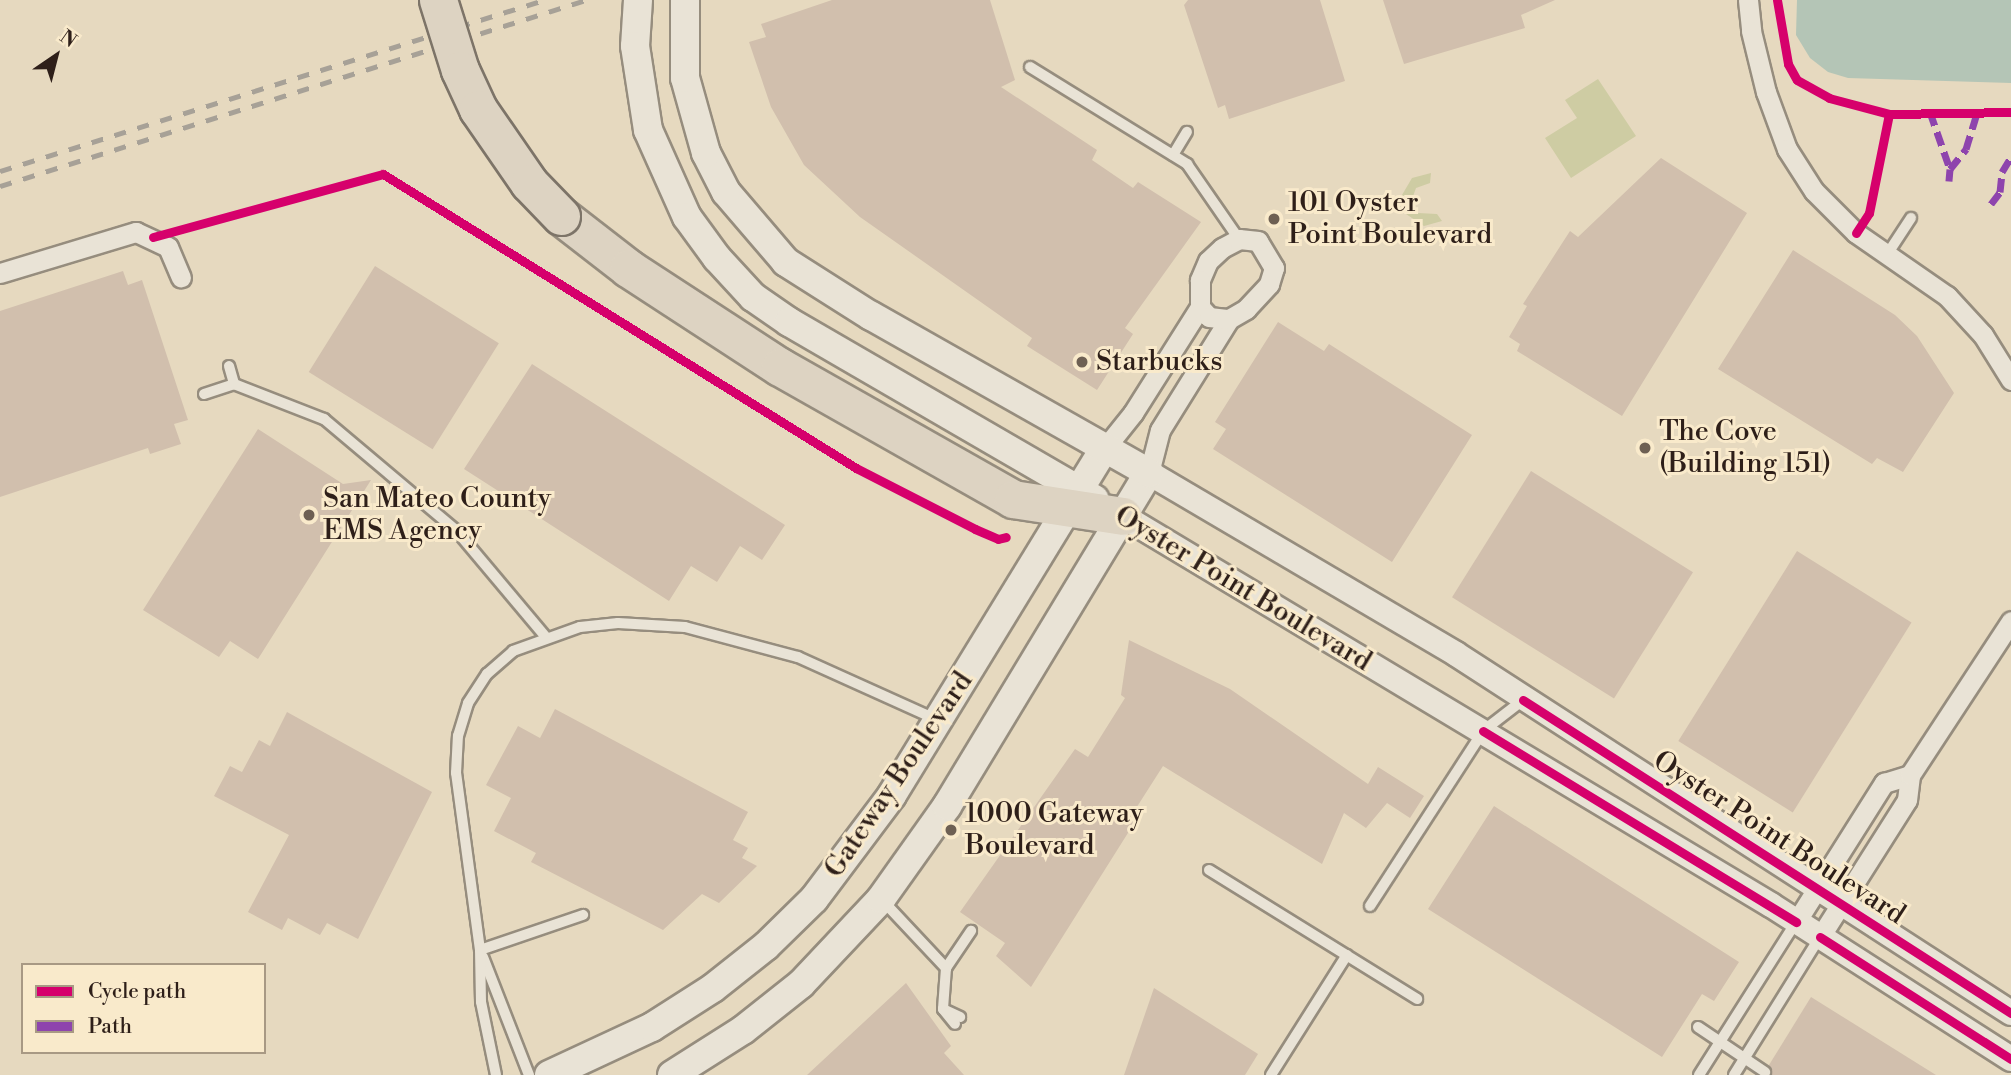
<!DOCTYPE html>
<html>
<head>
<meta charset="utf-8">
<style>
  body { margin:0 }
  #map { position:relative; width:2011px; height:1075px; overflow:hidden; background:#e6d9bf; font-family:"Libre Bodoni",serif }
  div>[style] { position:absolute }
  [style*='--x'] { left:calc(var(--x)*1px); top:calc(var(--y)*1px); width:calc(var(--w)*1px); rotate:calc(var(--a)*1deg) }
  .green>* { inset:0; background:#cecca3 }
  .water>* { inset:0; background:#b4c5b6 }
  .building>* { inset:0; background:#d1bfad; transform-origin:0 0 }
  .roads { filter:drop-shadow(2px 0 #968d7e) drop-shadow(-2px 0 #968d7e) drop-shadow(0 2px #968d7e) drop-shadow(0 -2px #968d7e) }
  .service>* { height:10px; margin:-5px; padding:0 5px; transform-origin:5px; border-radius:5px; background:#e9e3d6 }
  .minor>* { height:19px; margin:-9.5px; padding:0 9.5px; transform-origin:9.5px; border-radius:9.5px; background:#e9e3d6 }
  .tertiary>* { height:24px; margin:-12px; padding:0 12px; transform-origin:12px; border-radius:12px; background:#e9e3d6 }
  .secondary>* { height:28px; margin:-14px; padding:0 14px; transform-origin:14px; border-radius:14px; background:#e9e3d6 }
  .motorway>* { height:37px; margin:-18.5px; padding:0 18.5px; transform-origin:18.5px; border-radius:18.5px; background:#ddd3c2 }
  .rail>* { height:5px; margin-top:-2.5px; transform-origin:0; background:repeating-linear-gradient(90deg,#a7a197 0 12px,transparent 0 24px) }
  .bridges { filter:drop-shadow(2px 0 #7d7468) drop-shadow(-2px 0 #7d7468) drop-shadow(0 2px #7d7468) drop-shadow(0 -2px #7d7468) }
  .motorway-bridge>* { height:37px; margin:-18.5px; padding:0 18.5px; transform-origin:18.5px; border-radius:18.5px; background:#ddd3c2 }
  .quiet>* { height:7px; margin-top:-3.5px; transform-origin:0; background:repeating-linear-gradient(90deg,#8e44ad 0 14px,transparent 0 21px) }
  .cycleway>* { height:9px; margin:-4.5px; padding:0 4.5px; transform-origin:4.5px; border-radius:4.5px; background:#d6006c }
  .dots>* { width:19px; height:19px; translate:-50% -50%; box-sizing:border-box; border:4px solid #f9eacb; border-radius:50% }
  span { translate:-50% -50%; white-space:nowrap; text-align:center; line-height:1.15; -webkit-text-stroke:6px #f9eacb; paint-order:stroke }
  .poi-label { font-size:28px; color:#2e1f19 }
  .left { translate:0 -50%; text-align:left }
  .street-label { font-size:28px; color:#2e1f19 }
  .legend { position:absolute; left:21px; top:963px; width:245px; height:91px; box-sizing:border-box; background:#f9eacb; border:2px solid #a89984; margin:0; padding:9px 12px; list-style:none; font-size:21px; color:#2e1f19 }
  .legend li { display:flex; align-items:center; gap:14px; height:35px }
  .legend b { width:35px; border:2px solid #a89984 }
  .north { position:absolute; left:21px; top:21px; width:70px; height:70px; -webkit-text-stroke:5px #f9eacb; paint-order:stroke; rotate:35deg; font-size:19px; font-weight:700; line-height:28px; text-align:center; color:#2e1f19 }
  .north::after { content:''; display:block; margin:auto; width:24px; height:32px; background:#2e1f19; clip-path:polygon(50% 0,100% 100%,50% 72%,0 100%) }
</style>
</head>
<body>
<div id="map">
  <div class="green">
    <i style="clip-path:polygon(1598px 79px,1636px 136px,1571px 178px,1545px 138px,1577px 118px,1565px 100px)"></i>
    <i style="clip-path:polygon(1431px 173px,1430px 183px,1416px 188px,1411px 202px,1418px 213px,1437px 214px,1442px 221px,1424px 226px,1406px 214px,1402px 195px,1412px 178px)"></i>
  </div>
  <div class="water">
    <i style="clip-path:polygon(1797px 0,2011px 0,2011px 83px,1848px 78px,1828px 72px,1810px 58px,1796px 35px)"></i>
  </div>
  <div class="building">
    <i style="clip-path:polygon(832px 0,990px 0,1015px 80px,1001px 87px,1097px 150px,1092px 160px,1133px 188px,1138px 182px,1201px 222px,1125px 328px,1133px 334px,1097px 390px,1027px 346px,1032px 338px,860px 217px,804px 165px,771px 107px,749px 42px,766px 37px,761px 24px)"></i>
    <i style="clip-path:polygon(1188px 0,1320px 0,1345px 81px,1229px 119px,1225px 105px,1218px 108px,1184px 5px)"></i>
    <i style="clip-path:polygon(1383px 0,1555px 0,1521px 15px,1525px 28px,1404px 64px)"></i>
    <i style="clip-path:polygon(1661px 158px,1747px 213px,1622px 416px,1517px 351px,1520px 344px,1509px 337px,1527px 306px,1523px 304px,1570px 231px,1578px 237px)"></i>
    <i style="clip-path:polygon(1793px 250px,1895px 315px,1917px 336px,1954px 393px,1903px 472px,1877px 458px,1872px 464px,1718px 369px)"></i>
    <i style="left:375px;top:266px;width:146px;height:125px;rotate:32deg"></i>
    <i style="clip-path:polygon(123px 271px,128px 285px,142px 280px,188px 420px,174px 424px,181px 444px,150px 454px,148px 448px,0 497px,0 311px)"></i>
    <i style="clip-path:polygon(1278px 322px,1324px 351px,1329px 344px,1472px 435px,1392px 562px,1213px 449px,1226px 429px,1215px 422px)"></i>
    <i style="clip-path:polygon(532px 364px,785px 525px,762px 560px,740px 546px,717px 582px,691px 566px,669px 601px,464px 469px)"></i>
    <i style="clip-path:polygon(258px 429px,343px 484px,371px 480px,258px 659px,230px 641px,219px 657px,143px 610px)"></i>
    <i style="left:1531px;top:471px;width:191px;height:149px;rotate:32deg"></i>
    <i style="left:1797px;top:551px;width:135px;height:224px;rotate:32deg"></i>
    <i style="clip-path:polygon(1129px 640px,1230px 689px,1368px 784px,1378px 767px,1424px 796px,1410px 818px,1387px 803px,1366px 828px,1344px 813px,1322px 864px,1163px 766px,1133px 813px,1138px 817px,1031px 987px,996px 956px,1005px 943px,960px 912px,1075px 749px,1088px 757px,1125px 698px,1121px 695px)"></i>
    <i style="clip-path:polygon(555px 709px,748px 812px,733px 840px,748px 848px,742px 858px,757px 866px,719px 903px,702px 894px,663px 930px,531px 862px,536px 853px,494px 831px,511px 798px,486px 785px,518px 726px,540px 738px)"></i>
    <i style="clip-path:polygon(287px 712px,432px 792px,358px 939px,327px 923px,320px 935px,288px 918px,282px 930px,248px 912px,289px 835px,214px 796px,230px 766px,242px 772px,259px 740px,270px 746px)"></i>
    <i style="clip-path:polygon(1494px 806px,1739px 962px,1714px 1001px,1702px 994px,1662px 1057px,1428px 909px)"></i>
    <i style="clip-path:polygon(906px 983px,951px 1046px,944px 1053px,964px 1075px,807px 1075px)"></i>
    <i style="clip-path:polygon(1154px 988px,1258px 1054px,1245px 1075px,1124px 1075px)"></i>
    <i style="clip-path:polygon(1811px 997px,1936px 1075px,1772px 1075px,1769px 1065px)"></i>
  </div>
  <div class="roads">
    <div class="service">
      <i style="--x:1030;--y:67;--w:185;--a:31.7"></i>
      <i style="--x:1187;--y:164;--w:91;--a:55.3"></i>
      <i style="--x:1173;--y:155;--w:27;--a:-59"></i>
      <i style="--x:1888;--y:253;--w:42;--a:-56.7"></i>
      <i style="--x:229;--y:366;--w:19;--a:74"></i>
      <i style="--x:204;--y:394;--w:32;--a:-18"></i>
      <i style="--x:234;--y:384;--w:97;--a:21.3"></i>
      <i style="--x:324;--y:419;--w:172;--a:40.1"></i>
      <i style="--x:456;--y:530;--w:138;--a:50"></i>
      <i style="--x:1209;--y:870;--w:245;--a:31.8"></i>
      <i style="--x:884;--y:902;--w:91;--a:46.8"></i>
      <i style="--x:946;--y:968;--w:45;--a:-56"></i>
      <i style="--x:1370;--y:906;--w:208;--a:-57.1"></i>
      <i style="--x:1483;--y:731;--w:51;--a:-37.8"></i>
      <i style="--x:480;--y:950;--w:109;--a:-18.8"></i>
      <i style="--x:483;--y:957;--w:127;--a:68.7"></i>
      <i style="--x:946;--y:968;--w:41;--a:94.2"></i>
      <i style="--x:943;--y:1009;--w:19;--a:51"></i>
      <i style="--x:943;--y:1009;--w:19;--a:25"></i>
      <i style="--x:1698;--y:1027;--w:81;--a:33.9"></i>
      <i style="--x:496;--y:1075;--w:75;--a:-101.6"></i>
      <i style="--x:481;--y:1002;--w:52;--a:-91.1"></i>
      <i style="--x:480;--y:950;--w:179;--a:-97.7"></i>
      <i style="--x:456;--y:773;--w:37;--a:-87"></i>
      <i style="--x:458;--y:736;--w:34;--a:-73"></i>
      <i style="--x:468;--y:703;--w:35;--a:-57"></i>
      <i style="--x:487;--y:674;--w:35;--a:-41"></i>
      <i style="--x:513;--y:651;--w:71;--a:-19.7"></i>
      <i style="--x:580;--y:627;--w:38;--a:-6"></i>
      <i style="--x:618;--y:623;--w:67;--a:3.4"></i>
      <i style="--x:685;--y:627;--w:117;--a:14.9"></i>
      <i style="--x:798;--y:657;--w:150;--a:24.3"></i>
      <i style="--x:1271;--y:1075;--w:142;--a:-57.7"></i>
      <i style="--x:1699;--y:1075;--w:181;--a:-57.6"></i>
      <i style="--x:1734;--y:1075;--w:163;--a:-58.1"></i>
    </div>
    <div class="minor">
      <i style="--x:1748;--y:0;--w:31;--a:84"></i>
      <i style="--x:1751;--y:31;--w:63;--a:76.2"></i>
      <i style="--x:1766;--y:92;--w:61;--a:69.8"></i>
      <i style="--x:1787;--y:149;--w:50;--a:57.3"></i>
      <i style="--x:1814;--y:191;--w:59;--a:45"></i>
      <i style="--x:1856;--y:233;--w:111;--a:34.7"></i>
      <i style="--x:1947;--y:296;--w:53;--a:47.3"></i>
      <i style="--x:1983;--y:335;--w:53;--a:58.1"></i>
      <i style="--x:0;--y:273;--w:142;--a:-16.8"></i>
      <i style="--x:136;--y:232;--w:35;--a:25"></i>
      <i style="--x:168;--y:247;--w:33;--a:67"></i>
      <i style="--x:1105;--y:448;--w:45;--a:-51.3"></i>
      <i style="--x:1133;--y:413;--w:125;--a:-57.7"></i>
      <i style="--x:1149;--y:473;--w:44;--a:-75.7"></i>
      <i style="--x:1160;--y:430;--w:131;--a:-58.1"></i>
      <i style="--x:1229;--y:319;--w:20;--a:-30"></i>
      <i style="--x:1246;--y:309;--w:34;--a:-47"></i>
      <i style="--x:1269;--y:284;--w:17;--a:-73"></i>
      <i style="--x:1274;--y:268;--w:31;--a:-121"></i>
      <i style="--x:1258;--y:241;--w:19;--a:-174"></i>
      <i style="--x:1239;--y:239;--w:19;--a:152"></i>
      <i style="--x:1222;--y:248;--w:19;--a:137"></i>
      <i style="--x:1208;--y:261;--w:21;--a:113"></i>
      <i style="--x:1200;--y:280;--w:27;--a:90"></i>
      <i style="--x:1200;--y:307;--w:13;--a:48"></i>
      <i style="--x:1209;--y:317;--w:20;--a:6"></i>
      <i style="--x:1796;--y:922;--w:165;--a:-57.7"></i>
      <i style="--x:1884;--y:783;--w:27;--a:-17"></i>
      <i style="--x:1820;--y:937;--w:162;--a:-57.6"></i>
      <i style="--x:1907;--y:800;--w:25;--a:-83"></i>
      <i style="--x:1910;--y:775;--w:184;--a:-56.7"></i>
    </div>
    <div class="tertiary">
      <i style="--x:1149;--y:473;--w:356;--a:30.5"></i>
      <i style="--x:1456;--y:654;--w:661;--a:32.9"></i>
      <i style="--x:1123;--y:516;--w:756;--a:30.98"></i>
      <i style="--x:1771;--y:905;--w:285;--a:32.7"></i>
    </div>
    <div class="secondary">
      <i style="--x:638;--y:0;--w:46;--a:93.7"></i>
      <i style="--x:635;--y:46;--w:85;--a:81.2"></i>
      <i style="--x:648;--y:130;--w:95;--a:65.9"></i>
      <i style="--x:687;--y:217;--w:51;--a:53.8"></i>
      <i style="--x:717;--y:258;--w:53;--a:47.3"></i>
      <i style="--x:753;--y:297;--w:44;--a:34.8"></i>
      <i style="--x:789;--y:322;--w:353;--a:30.1"></i>
      <i style="--x:549;--y:1075;--w:114;--a:-25"></i>
      <i style="--x:652;--y:1027;--w:72;--a:-32.6"></i>
      <i style="--x:713;--y:988;--w:68;--a:-38.4"></i>
      <i style="--x:766;--y:946;--w:67;--a:-44.4"></i>
      <i style="--x:814;--y:899;--w:130;--a:-53.1"></i>
      <i style="--x:892;--y:795;--w:407;--a:-58.5"></i>
      <i style="--x:672;--y:1075;--w:84;--a:-32.4"></i>
      <i style="--x:743;--y:1030;--w:74;--a:-38.4"></i>
      <i style="--x:801;--y:984;--w:117;--a:-46.7"></i>
      <i style="--x:881;--y:899;--w:114;--a:-54.6"></i>
      <i style="--x:947;--y:806;--w:389;--a:-58.8"></i>
      <i style="--x:1149;--y:473;--w:319;--a:-150.5"></i>
      <i style="--x:871;--y:316;--w:101;--a:-147.6"></i>
      <i style="--x:786;--y:262;--w:92;--a:-130.6"></i>
      <i style="--x:726;--y:192;--w:44;--a:-117.1"></i>
      <i style="--x:706;--y:153;--w:78;--a:-105.6"></i>
      <i style="--x:685;--y:78;--w:78;--a:-90"></i>
    </div>
    <div class="motorway">
      <i style="--x:561;--y:216;--w:85;--a:37.8"></i>
      <i style="--x:628;--y:268;--w:181;--a:33.1"></i>
      <i style="--x:780;--y:367;--w:268;--a:29.5"></i>
      <i style="--x:1013;--y:499;--w:111;--a:8.8"></i>
    </div>
  </div>
  <div class="rail">
    <i style="--x:0;--y:171;--w:570;--a:-17.45"></i>
    <i style="--x:0;--y:186;--w:615;--a:-17.61"></i>
  </div>
  <div class="bridges">
    <div class="motorway-bridge">
      <i style="--x:438;--y:0;--w:73;--a:72.6"></i>
      <i style="--x:460;--y:70;--w:43;--a:65.2"></i>
      <i style="--x:478;--y:109;--w:90;--a:55.4"></i>
      <i style="--x:529;--y:183;--w:46;--a:45.9"></i>
    </div>
  </div>
  <div class="quiet">
    <i style="--x:1930;--y:112;--w:60;--a:70.7"></i>
    <i style="--x:1950;--y:169;--w:12;--a:95"></i>
    <i style="--x:1950;--y:169;--w:26;--a:-51"></i>
    <i style="--x:1966;--y:149;--w:41;--a:-72.9"></i>
    <i style="--x:1991;--y:204;--w:15;--a:-53"></i>
    <i style="--x:2000;--y:192;--w:20;--a:-84"></i>
    <i style="--x:2002;--y:172;--w:17;--a:-59"></i>
  </div>
  <div class="cycleway">
    <i style="--x:1777;--y:0;--w:65;--a:80.2"></i>
    <i style="--x:1788;--y:64;--w:18;--a:61"></i>
    <i style="--x:1797;--y:80;--w:37;--a:29"></i>
    <i style="--x:1829;--y:98;--w:62;--a:14.9"></i>
    <i style="--x:1889;--y:114;--w:122;--a:-0.9"></i>
    <i style="--x:1856;--y:233;--w:24;--a:-57"></i>
    <i style="--x:1869;--y:213;--w:101;--a:-78.6"></i>
    <i style="--x:153;--y:237;--w:238;--a:-15.3"></i>
    <i style="--x:383;--y:174;--w:557;--a:31.86"></i>
    <i style="--x:856;--y:468;--w:134;--a:27.1"></i>
    <i style="--x:975;--y:529;--w:25;--a:23"></i>
    <i style="--x:998;--y:539;--w:8;--a:-14"></i>
    <i style="--x:1523;--y:700;--w:580;--a:32.68"></i>
    <i style="--x:1483;--y:731;--w:367;--a:31.4"></i>
    <i style="--x:1820;--y:937;--w:227;--a:32.6"></i>
  </div>
  <div class="dots">
    <i style="left:1274px;top:219px;background:#6e6053"></i>
    <i style="left:1082px;top:362px;background:#6e6053"></i>
    <i style="left:1645px;top:448px;background:#6e6053"></i>
    <i style="left:309px;top:515px;background:#6e6053"></i>
    <i style="left:951px;top:830px;background:#6e6053"></i>
  </div>
  <div class="poi-label">
    <span class="left" style="left:1288px;top:219px">101 Oyster<br>Point Boulevard</span>
    <span class="left" style="left:1096px;top:362px">Starbucks</span>
    <span class="left" style="left:1659px;top:448px">The Cove<br>(Building 151)</span>
    <span class="left" style="left:323px;top:515px">San Mateo County<br>EMS Agency</span>
    <span class="left" style="left:965px;top:830px">1000 Gateway<br>Boulevard</span>
  </div>
  <div class="street-label">
    <span style="left:1243px;top:589px;rotate:31deg">Oyster Point Boulevard</span>
    <span style="left:899px;top:775px;rotate:-56deg">Gateway Boulevard</span>
    <span style="left:1779px;top:838px;rotate:33deg">Oyster Point Boulevard</span>
  </div>
  <ul class="legend">
  <li><b style="height:9px;background:#d6006c"></b>Cycle path</li>
  <li><b style="height:9px;background:#8e44ad"></b>Path</li>
  </ul>
  <div class="north">N</div>
</div>
</body>
</html>
